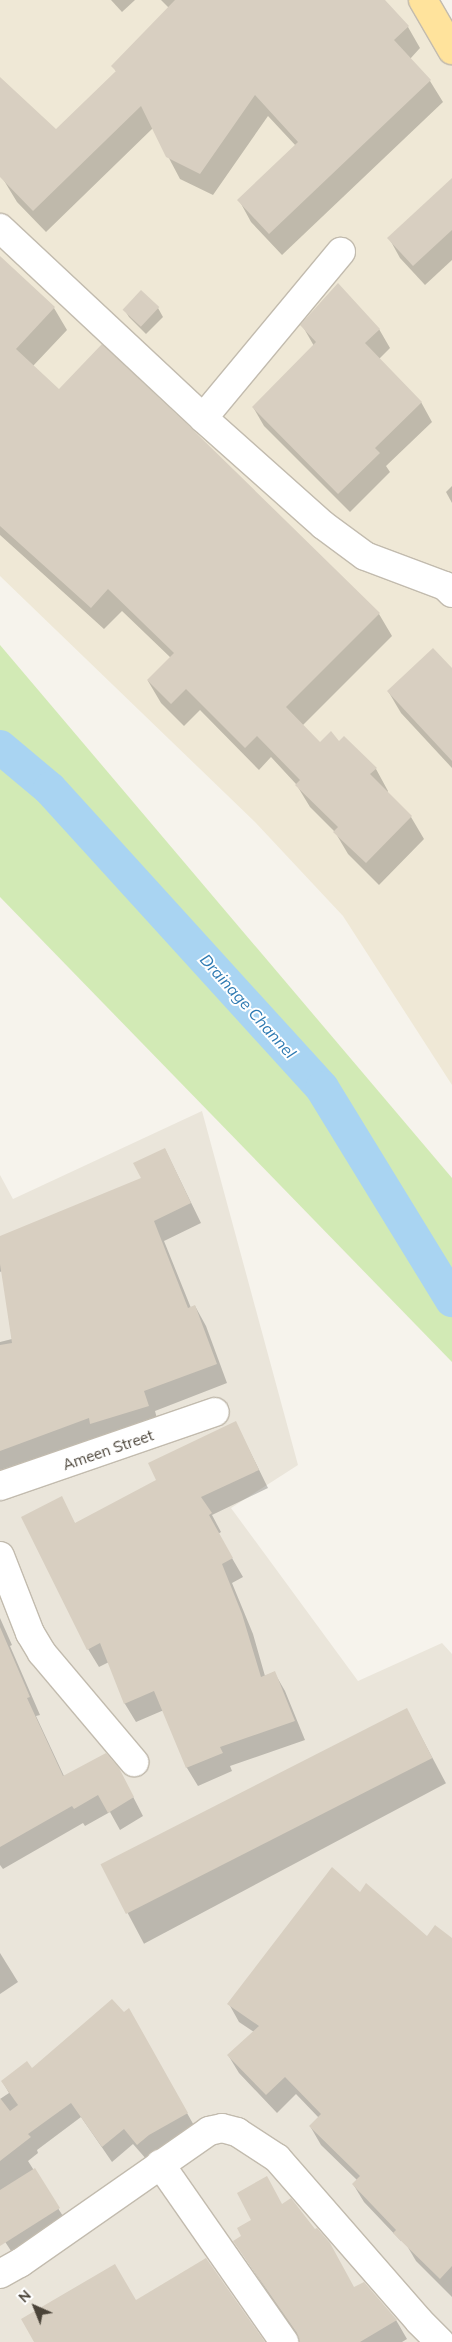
<!DOCTYPE html>
<html>
<head>
<meta charset="utf-8">
<style>
  body { margin:0 }
  #map { position:relative; width:452px; height:2342px; overflow:hidden; background:#f6f3ec; font-family:Mulish,sans-serif }
  div>[style] { position:absolute }
  [style*='--x'] { left:calc(var(--x)*1px); top:calc(var(--y)*1px); width:calc(var(--w)*1px); rotate:calc(var(--a)*1deg) }
  .residential>* { inset:0; background:#eae5da }
  .education>* { inset:0; background:#efe8d6 }
  .green>* { inset:0; background:#d2eab5 }
  .shadow>* { inset:0; background:#0003; transform-origin:0 0 }
  .canal>* { height:34px; margin:-17px; padding:0 17px; transform-origin:17px; border-radius:17px; background:#a9d4f2 }
  .building>* { inset:0; background:#d8cfc1; transform-origin:0 0 }
  .roads { filter:drop-shadow(1px 0 #c2bbae) drop-shadow(-1px 0 #c2bbae) drop-shadow(0 1px #c2bbae) drop-shadow(0 -1px #c2bbae) }
  .minor>* { height:28px; margin:-14px; padding:0 14px; transform-origin:14px; border-radius:14px; background:#fff }
  .major>* { height:28px; margin:-14px; padding:0 14px; transform-origin:14px; border-radius:14px; background:#ffe39c }
  span { translate:-50% -50%; white-space:nowrap; text-align:center; line-height:1.15; -webkit-text-stroke:4px #fff; paint-order:stroke }
  .street-label { font-size:15px; color:#4b4439 }
  .water-label { font-size:16px; color:#2e7ab2; font-style:italic }
  .north { position:absolute; left:10px; top:2282px; width:50px; height:50px; -webkit-text-stroke:4px #fff; paint-order:stroke; rotate:316deg; font-size:14px; font-weight:700; line-height:20px; text-align:center; color:#4b4439 }
  .north::after { content:''; display:block; margin:auto; width:18px; height:22px; background:#4b4439; clip-path:polygon(50% 0,100% 100%,50% 72%,0 100%) }
</style>
</head>
<body>
<div id="map">
  <div class="residential">
    <i style="clip-path:polygon(202px 1111px,298px 1465px,231px 1508px,358px 1681px,442px 1643px,452px 1654px,452px 2342px,0 2342px,0 1175px,13px 1199px)"></i>
  </div>
  <div class="education">
    <i style="clip-path:polygon(0 0,415px 0,452px 61px,452px 1085px,343px 916px,255px 822px,0 576px)"></i>
  </div>
  <div class="green">
    <i style="clip-path:polygon(0 645px,452px 1178px,452px 1362px,0 897px)"></i>
  </div>
  <div class="shadow">
    <i style="clip-path:polygon(111px 0,135px 0,122px 12px)"></i>
    <i style="clip-path:polygon(161px 0,384px 0,408px 27px,420px 48px,410px 59px,430px 81px,443px 102px,282px 255px,251px 222px,239px 200px,296px 146px,268px 116px,213px 195px,180px 179px,153px 128px,46px 232px,17px 202px,0 174px,0 79px,56px 131px,117px 73px,113px 66px,169px 8px)"></i>
    <i style="clip-path:polygon(452px 180px,452px 260px,425px 285px,400px 258px,389px 238px)"></i>
    <i style="clip-path:polygon(0 258px,54px 308px,67px 330px,33px 366px,59px 391px,190px 429px,379px 614px,392px 636px,302px 726px,320px 744px,339px 743px,376px 769px,388px 791px,387px 793px,411px 817px,424px 839px,379px 885px,348px 854px,335px 832px,310px 807px,296px 784px,271px 757px,259px 770px,200px 710px,184px 726px,161px 703px,148px 681px,171px 658px,122px 611px,104px 629px,0 535px)"></i>
    <i style="clip-path:polygon(141px 292px,158px 308px,163px 317px,146px 334px,129px 317px,124px 309px)"></i>
    <i style="clip-path:polygon(302px 325px,379px 329px,390px 348px,379px 359px,421px 402px,432px 422px,386px 466px,390px 472px,350px 512px,264px 426px,253px 407px,314px 346px)"></i>
    <i style="clip-path:polygon(452px 486px,452px 503px,446px 492px)"></i>
    <i style="clip-path:polygon(452px 670px,452px 768px,401px 713px,388px 691px)"></i>
    <i style="clip-path:polygon(165px 1149px,201px 1223px,164px 1241px,191px 1308px,195px 1306px,206px 1326px,227px 1383px,155px 1411px,159px 1426px,104px 1442px,100px 1437px,0 1470px,0 1342px,12px 1339px,2px 1271px,0 1272px,0 1238px,142px 1179px)"></i>
    <i style="clip-path:polygon(236px 1423px,268px 1488px,212px 1515px,221px 1532px,218px 1534px,243px 1577px,232px 1583px,253px 1634px,265px 1676px,274px 1672px,285px 1691px,305px 1740px,230px 1766px,232px 1771px,198px 1786px,187px 1768px,164px 1710px,136px 1722px,125px 1704px,109px 1662px,99px 1667px,88px 1649px,61px 1498px,75px 1524px,158px 1480px)"></i>
    <i style="clip-path:polygon(0 1618px,12px 1645px,10px 1646px,40px 1715px,36px 1716px,64px 1776px,128px 1787px,143px 1816px,120px 1830px,110px 1812px,85px 1826px,83px 1823px,3px 1869px,0 1865px)"></i>
    <i style="left:407px;top:1710px;width:83px;height:342px;rotate:62deg"></i>
    <i style="clip-path:polygon(360px 1894px,427px 1938px,452px 1940px,452px 2179px,401px 2241px,364px 2202px,353px 2184px,357px 2180px,321px 2145px,310px 2126px,319px 2118px,296px 2094px,277px 2113px,239px 2073px,228px 2055px,254px 2032px,239px 2022px,229px 2004px)"></i>
    <i style="clip-path:polygon(0 1953px,18px 1982px,0 1994px)"></i>
    <i style="clip-path:polygon(129px 2010px,196px 2129px,147px 2160px,133px 2144px,112px 2162px,81px 2117px,37px 2150px,38px 2153px,28px 2161px,68px 2224px,15px 2257px,0 2234px,0 2099px,9px 2093px,2px 2081px,32px 2070px)"></i>
    <i style="clip-path:polygon(452px 2202px,452px 2297px,416px 2261px,406px 2244px)"></i>
    <i style="clip-path:polygon(282px 2205px,354px 2289px,396px 2320px,407px 2339px,402px 2342px,300px 2342px,235px 2242px)"></i>
  </div>
  <div class="canal">
    <i style="--x:0;--y:747;--w:65;--a:40"></i>
    <i style="--x:50;--y:789;--w:404;--a:47.7"></i>
    <i style="--x:322;--y:1088;--w:249;--a:58.5"></i>
  </div>
  <div class="building">
    <i style="clip-path:polygon(175px 0,385px 0,409px 26px,394px 40px,431px 80px,269px 234px,237px 200px,298px 142px,255px 95px,200px 174px,166px 157px,141px 106px,33px 211px,0 177px,0 77px,56px 129px,116px 71px,111px 66px)"></i>
    <i style="clip-path:polygon(452px 178px,452px 230px,413px 266px,387px 238px)"></i>
    <i style="clip-path:polygon(0 256px,55px 307px,16px 349px,59px 389px,102px 344px,191px 428px,380px 613px,286px 707px,320px 742px,331px 731px,339px 741px,344px 736px,377px 768px,370px 774px,412px 816px,366px 863px,333px 832px,338px 827px,295px 785px,300px 780px,257px 736px,245px 748px,186px 689px,171px 704px,147px 680px,174px 653px,108px 589px,91px 608px,0 526px)"></i>
    <i style="clip-path:polygon(338px 283px,380px 329px,365px 343px,422px 402px,375px 448px,380px 453px,338px 494px,252px 407px,316px 342px,300px 325px)"></i>
    <i style="left:141px;top:290px;width:25px;height:27px;rotate:43deg"></i>
    <i style="clip-path:polygon(433px 648px,452px 668px,452px 761px,387px 691px)"></i>
    <i style="clip-path:polygon(165px 1148px,191px 1203px,154px 1221px,188px 1308px,195px 1305px,217px 1364px,144px 1391px,149px 1406px,90px 1424px,89px 1418px,0 1451px,0 1345px,12px 1343px,0 1264px,0 1236px,141px 1178px,133px 1163px)"></i>
    <i style="clip-path:polygon(236px 1421px,259px 1470px,201px 1497px,212px 1513px,209px 1515px,233px 1558px,222px 1564px,242px 1614px,261px 1677px,275px 1671px,295px 1721px,220px 1747px,223px 1753px,186px 1768px,154px 1691px,124px 1704px,100px 1643px,87px 1650px,21px 1517px,62px 1496px,75px 1523px,156px 1480px,148px 1463px)"></i>
    <i style="clip-path:polygon(0 1627px,30px 1697px,27px 1698px,63px 1776px,106px 1753px,119px 1768px,134px 1797px,108px 1813px,98px 1795px,74px 1809px,72px 1806px,0 1847px)"></i>
    <i style="left:407px;top:1708px;width:56px;height:344px;rotate:63deg"></i>
    <i style="clip-path:polygon(332px 1867px,360px 1892px,366px 1883px,427px 1936px,435px 1925px,452px 1938px,452px 2266px,440px 2279px,393px 2233px,396px 2230px,352px 2184px,360px 2176px,309px 2126px,321px 2114px,285px 2077px,266px 2095px,227px 2055px,259px 2026px,227px 2004px)"></i>
    <i style="clip-path:polygon(112px 1999px,124px 2012px,129px 2008px,188px 2113px,149px 2135px,137px 2145px,124px 2129px,102px 2147px,71px 2103px,28px 2134px,31px 2137px,0 2161px,0 2098px,10px 2111px,18px 2105px,1px 2081px,27px 2061px,32px 2068px)"></i>
    <i style="clip-path:polygon(35px 2168px,60px 2208px,0 2246px,0 2190px)"></i>
    <i style="clip-path:polygon(267px 2176px,282px 2204px,291px 2198px,315px 2229px,317px 2228px,330px 2243px,354px 2287px,364px 2282px,397px 2320px,360px 2342px,299px 2342px,297px 2333px,233px 2241px,241px 2236px,237px 2228px,251px 2220px,237px 2193px)"></i>
    <i style="clip-path:polygon(206px 2258px,265px 2342px,34px 2342px,21px 2319px,115px 2264px,136px 2300px)"></i>
  </div>
  <div class="roads">
    <div class="minor">
      <i style="--x:0;--y:228;--w:278;--a:43.1"></i>
      <i style="--x:203;--y:418;--w:161;--a:41.7"></i>
      <i style="--x:323;--y:525;--w:52;--a:36.4"></i>
      <i style="--x:365;--y:556;--w:85;--a:20.6"></i>
      <i style="--x:445;--y:586;--w:10;--a:45"></i>
      <i style="--x:203;--y:418;--w:216;--a:-50.3"></i>
      <i style="--x:0;--y:1486;--w:227;--a:-19"></i>
      <i style="--x:0;--y:1556;--w:83;--a:68.7"></i>
      <i style="--x:30;--y:1633;--w:23;--a:59"></i>
      <i style="--x:42;--y:1653;--w:143;--a:49.8"></i>
      <i style="--x:160;--y:2164;--w:217;--a:55.1"></i>
      <i style="--x:0;--y:2274;--w:23;--a:-29"></i>
      <i style="--x:20;--y:2263;--w:231;--a:-34.9"></i>
      <i style="--x:209;--y:2131;--w:13;--a:-13"></i>
      <i style="--x:222;--y:2128;--w:16;--a:15"></i>
      <i style="--x:237;--y:2132;--w:48;--a:33"></i>
      <i style="--x:277;--y:2158;--w:216;--a:48.9"></i>
      <i style="--x:419;--y:2321;--w:30;--a:45"></i>
    </div>
    <div class="major">
      <i style="--x:423;--y:0;--w:58;--a:59.9"></i>
    </div>
  </div>
  <div class="street-label">
    <span style="left:108px;top:1450px;rotate:-19deg">Ameen Street</span>
  </div>
  <div class="water-label">
    <span style="left:248px;top:1006px;rotate:48deg">Drainage Channel</span>
  </div>
  <div class="north">N</div>
</div>
</body>
</html>
